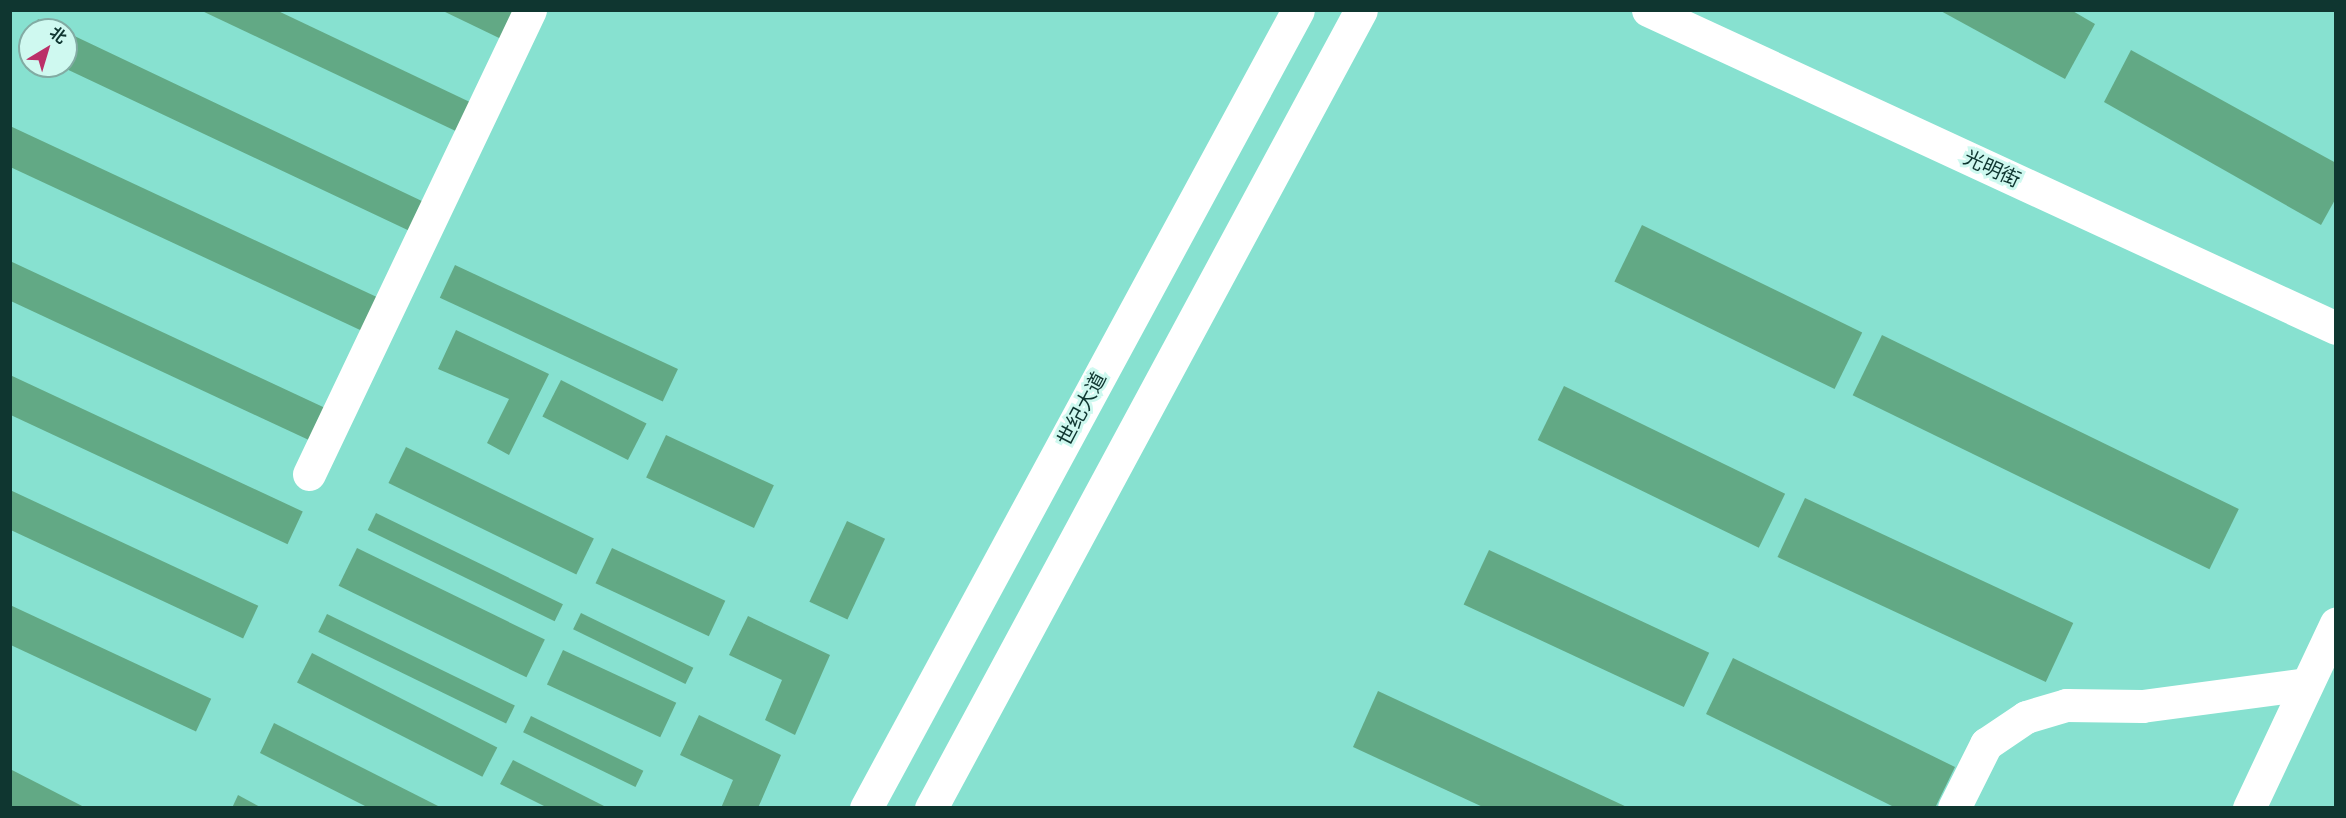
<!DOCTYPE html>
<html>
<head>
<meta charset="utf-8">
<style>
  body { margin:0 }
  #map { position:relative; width:2346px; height:818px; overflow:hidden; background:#87e1d0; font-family:"Space Grotesk","Noto Sans SC",sans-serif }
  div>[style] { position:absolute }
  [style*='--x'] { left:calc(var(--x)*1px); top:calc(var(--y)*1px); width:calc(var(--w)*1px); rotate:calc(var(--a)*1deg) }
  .building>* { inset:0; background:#62a985; transform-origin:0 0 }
  .street>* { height:33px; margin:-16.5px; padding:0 16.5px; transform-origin:16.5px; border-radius:16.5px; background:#fff }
  .secondary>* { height:33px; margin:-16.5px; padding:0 16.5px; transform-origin:16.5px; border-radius:16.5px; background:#fff }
  .primary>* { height:33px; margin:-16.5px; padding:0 16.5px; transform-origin:16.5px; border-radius:16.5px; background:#fff }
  span { translate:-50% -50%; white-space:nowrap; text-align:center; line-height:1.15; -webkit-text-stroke:6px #cff9f0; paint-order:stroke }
  .street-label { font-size:20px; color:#0f3630 }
  .frame { position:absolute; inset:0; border:12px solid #0f3630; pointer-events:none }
  .north { position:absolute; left:18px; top:18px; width:60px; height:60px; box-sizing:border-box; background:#cff9f0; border:2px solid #82aba3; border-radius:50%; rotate:38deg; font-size:16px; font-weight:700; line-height:24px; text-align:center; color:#0f3630 }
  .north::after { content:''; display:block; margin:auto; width:21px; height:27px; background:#bb3068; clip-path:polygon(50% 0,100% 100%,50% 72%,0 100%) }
</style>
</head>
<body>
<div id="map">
  <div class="building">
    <i style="clip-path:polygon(200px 10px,276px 10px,493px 113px,481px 143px)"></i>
    <i style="clip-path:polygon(441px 10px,518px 10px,524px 50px)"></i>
    <i style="clip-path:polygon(1939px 10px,2071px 10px,2095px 24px,2065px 79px)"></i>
    <i style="clip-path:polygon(38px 19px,61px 30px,33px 30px)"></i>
    <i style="clip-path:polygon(66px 32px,445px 212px,433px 242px,60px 66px,66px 66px)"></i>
    <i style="clip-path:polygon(2131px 50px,2336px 163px,2336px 198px,2321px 225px,2104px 102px)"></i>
    <i style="left:10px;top:126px;width:429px;height:37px;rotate:25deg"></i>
    <i style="left:1642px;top:225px;width:245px;height:63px;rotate:26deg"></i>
    <i style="left:10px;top:261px;width:375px;height:36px;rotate:25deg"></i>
    <i style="left:455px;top:265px;width:246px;height:36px;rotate:25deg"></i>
    <i style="clip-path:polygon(456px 330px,549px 374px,509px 455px,487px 443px,509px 399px,438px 369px)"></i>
    <i style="left:1882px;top:335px;width:397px;height:67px;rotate:26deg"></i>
    <i style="left:10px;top:375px;width:323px;height:36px;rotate:25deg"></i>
    <i style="left:561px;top:380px;width:96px;height:41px;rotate:27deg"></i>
    <i style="left:1564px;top:386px;width:246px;height:60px;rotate:26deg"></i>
    <i style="left:666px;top:435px;width:119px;height:47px;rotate:25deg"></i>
    <i style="left:406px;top:447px;width:209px;height:40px;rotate:26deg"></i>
    <i style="left:10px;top:490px;width:274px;height:36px;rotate:25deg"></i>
    <i style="left:1805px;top:498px;width:296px;height:65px;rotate:25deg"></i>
    <i style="left:376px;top:513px;width:208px;height:19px;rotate:26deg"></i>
    <i style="left:847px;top:521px;width:42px;height:89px;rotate:25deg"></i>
    <i style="left:357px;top:548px;width:209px;height:42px;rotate:26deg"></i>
    <i style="left:612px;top:548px;width:125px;height:39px;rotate:25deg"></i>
    <i style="left:1489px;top:550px;width:243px;height:60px;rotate:25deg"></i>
    <i style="left:10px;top:605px;width:222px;height:36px;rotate:25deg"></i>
    <i style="left:581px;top:613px;width:125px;height:18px;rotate:26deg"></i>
    <i style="left:327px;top:614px;width:209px;height:20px;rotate:26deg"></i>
    <i style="clip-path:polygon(748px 616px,830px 655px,795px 735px,765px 720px,782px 680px,729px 655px)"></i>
    <i style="left:563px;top:650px;width:125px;height:38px;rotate:25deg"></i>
    <i style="left:312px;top:653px;width:208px;height:33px;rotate:27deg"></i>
    <i style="clip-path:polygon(1733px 658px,1955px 767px,1935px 808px,1896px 808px,1706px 714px)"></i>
    <i style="clip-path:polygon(1378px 691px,1629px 808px,1485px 808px,1353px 747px)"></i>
    <i style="clip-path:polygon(699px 715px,781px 755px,758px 808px,721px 808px,733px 780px,680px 755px)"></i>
    <i style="left:531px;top:716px;width:125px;height:18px;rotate:26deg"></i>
    <i style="clip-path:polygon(274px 723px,442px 808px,369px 808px,260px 753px)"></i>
    <i style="clip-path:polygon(513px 760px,608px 808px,548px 808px,500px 784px)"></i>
    <i style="clip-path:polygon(10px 769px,86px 808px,15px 808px,10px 805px)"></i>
    <i style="clip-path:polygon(238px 795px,262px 808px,232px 808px)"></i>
  </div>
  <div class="street">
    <i style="--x:309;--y:474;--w:514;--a:-64.53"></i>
    <i style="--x:1954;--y:808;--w:72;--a:-63.4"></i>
    <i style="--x:1986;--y:744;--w:48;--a:-34"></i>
    <i style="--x:2026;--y:717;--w:42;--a:-16.7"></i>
    <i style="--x:2066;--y:705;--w:76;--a:0.8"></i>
    <i style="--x:2142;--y:706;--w:166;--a:-7.6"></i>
    <i style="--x:2249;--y:808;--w:204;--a:-64.8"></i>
  </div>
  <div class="secondary">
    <i style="--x:1648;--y:10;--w:758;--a:24.81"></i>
  </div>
  <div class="primary">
    <i style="--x:866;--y:808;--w:907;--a:-61.57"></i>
    <i style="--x:931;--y:808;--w:906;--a:-61.68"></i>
  </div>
  <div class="street-label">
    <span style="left:1992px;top:169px;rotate:25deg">光明街</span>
    <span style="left:1082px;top:409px;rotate:-62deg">世纪大道</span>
  </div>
  <div class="frame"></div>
  <div class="north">北</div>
</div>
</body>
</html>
